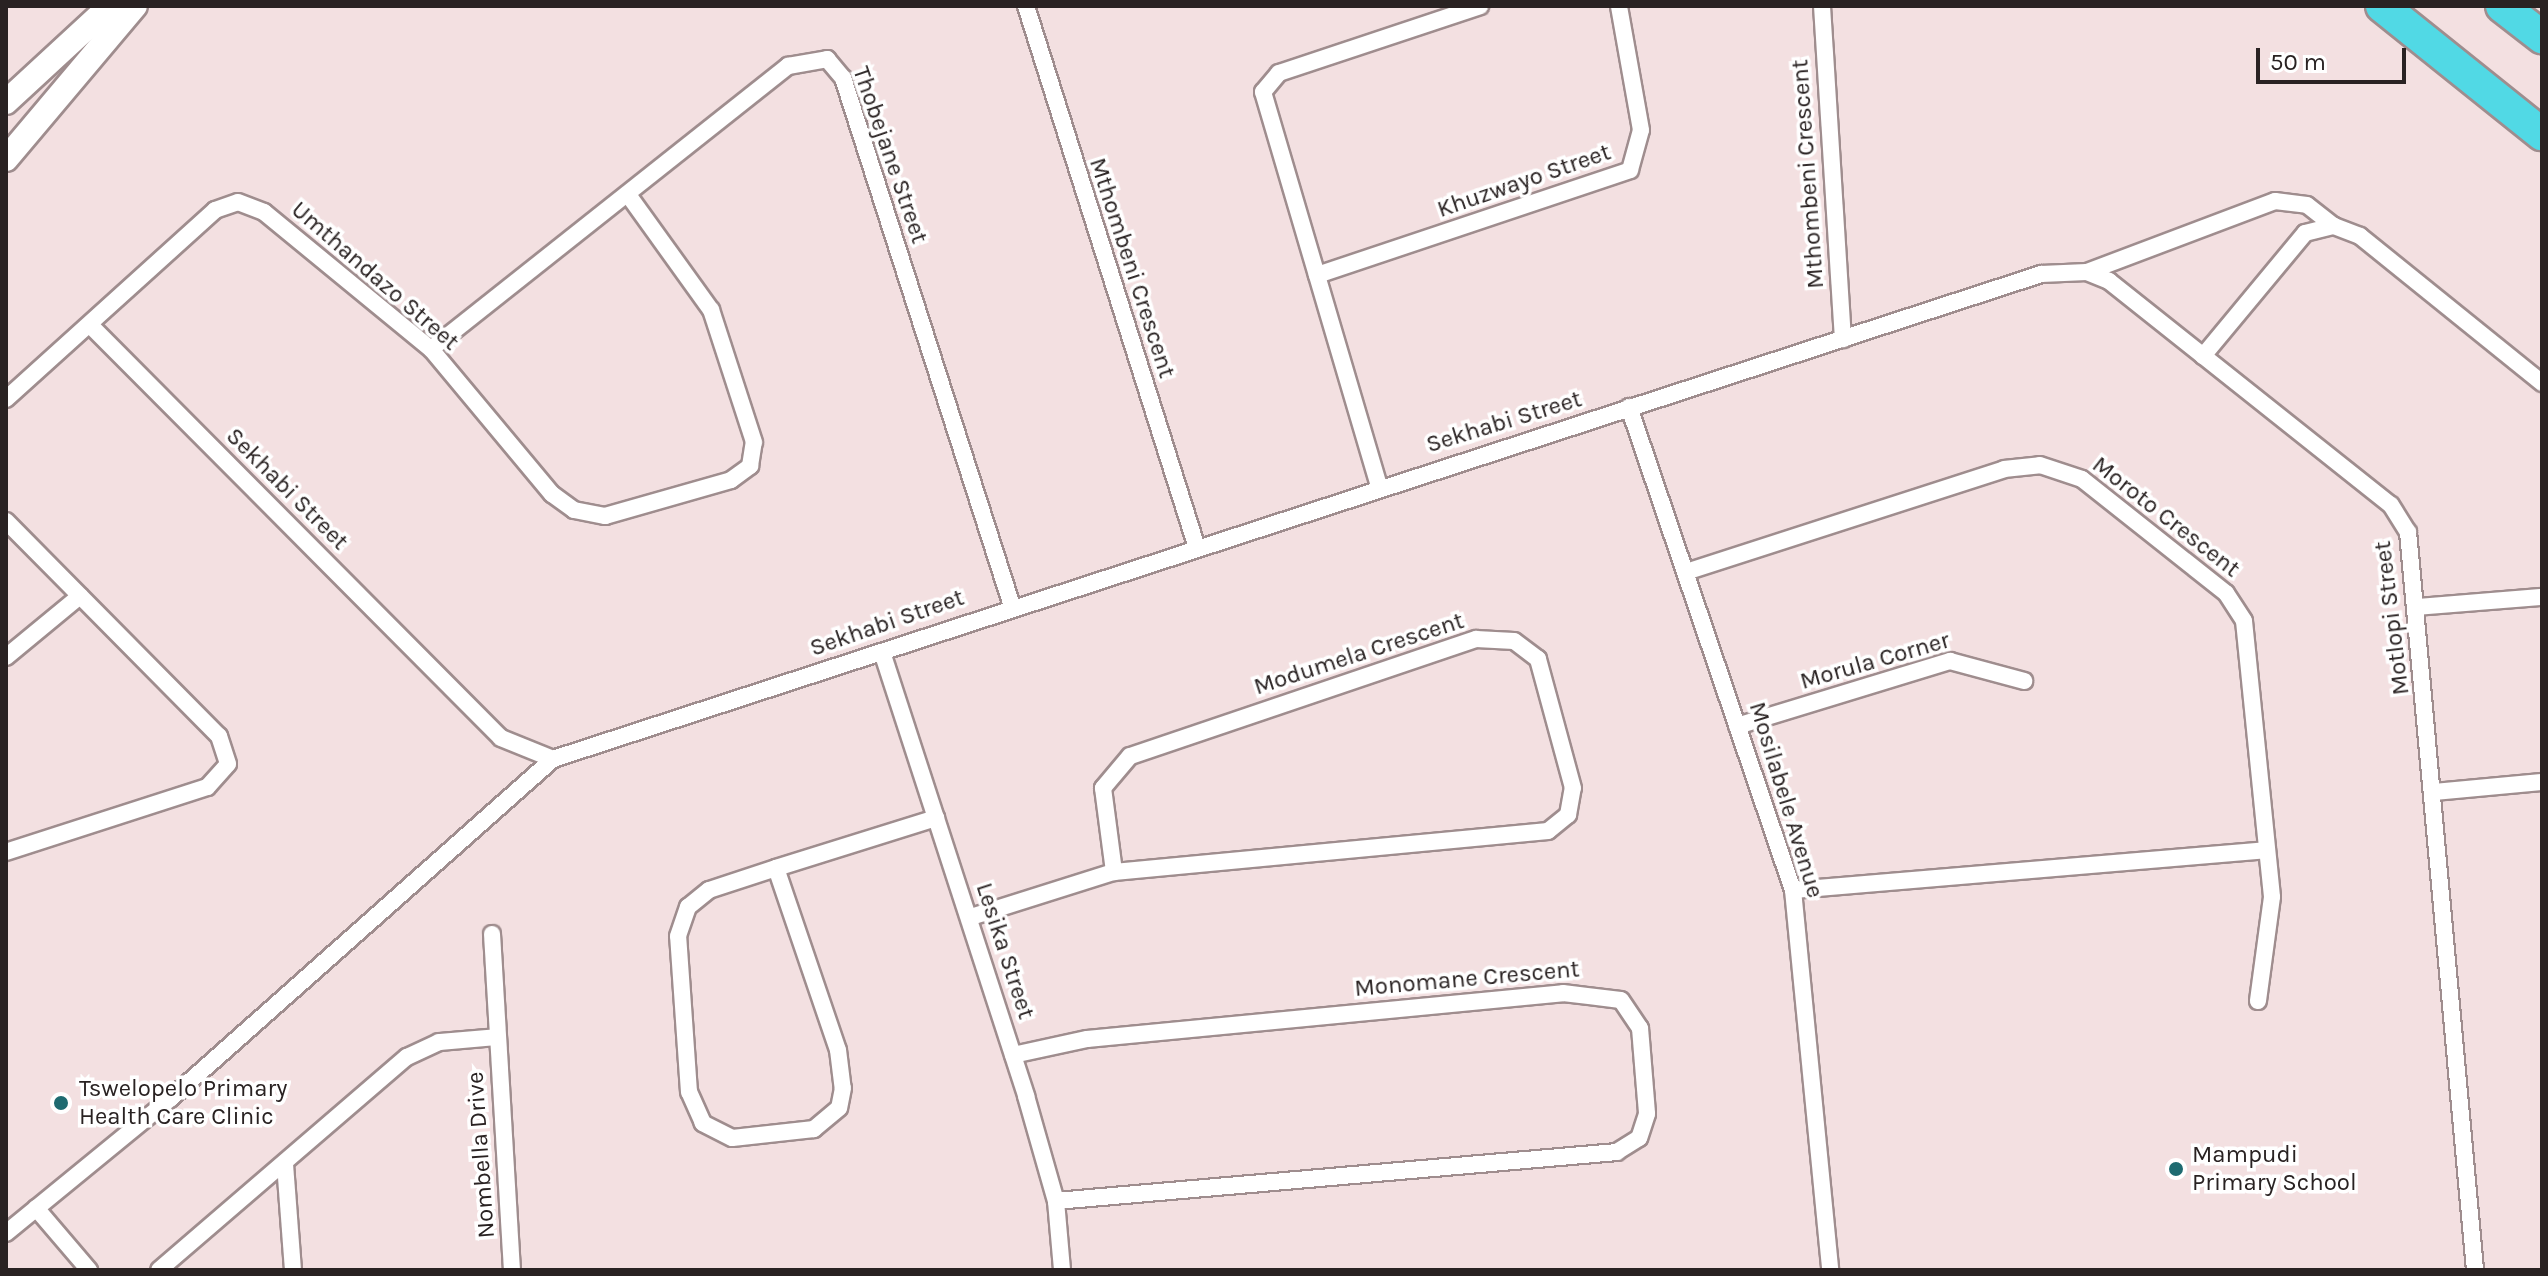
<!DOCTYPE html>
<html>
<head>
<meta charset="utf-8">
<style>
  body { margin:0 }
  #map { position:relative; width:2548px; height:1276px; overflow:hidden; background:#f3e0e1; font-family:Karla,sans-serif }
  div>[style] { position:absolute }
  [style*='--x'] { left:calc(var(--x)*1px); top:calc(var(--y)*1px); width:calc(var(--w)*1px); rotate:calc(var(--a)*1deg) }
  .roads { filter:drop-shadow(2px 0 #9f8d8e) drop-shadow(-2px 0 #9f8d8e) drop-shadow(0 2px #9f8d8e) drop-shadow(0 -2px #9f8d8e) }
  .street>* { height:16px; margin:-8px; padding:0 8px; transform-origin:8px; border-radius:8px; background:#fff }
  .secondary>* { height:24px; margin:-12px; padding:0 12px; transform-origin:12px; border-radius:12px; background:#fff }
  .highway>* { height:32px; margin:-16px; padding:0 16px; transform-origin:16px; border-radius:16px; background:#51d9e5 }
  .dots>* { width:22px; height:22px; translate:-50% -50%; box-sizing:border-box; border:4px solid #fff; border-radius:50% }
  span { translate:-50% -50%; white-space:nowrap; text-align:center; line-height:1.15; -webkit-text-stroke:7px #fff; paint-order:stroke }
  .street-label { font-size:24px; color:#292222 }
  .poi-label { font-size:24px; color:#292222 }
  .left { translate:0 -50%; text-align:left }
  .frame { position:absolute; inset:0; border:8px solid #292222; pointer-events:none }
  .scale { position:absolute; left:2256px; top:48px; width:150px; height:36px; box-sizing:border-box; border:4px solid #292222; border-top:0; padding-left:10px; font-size:24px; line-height:28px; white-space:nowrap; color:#292222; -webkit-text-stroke:6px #fff; paint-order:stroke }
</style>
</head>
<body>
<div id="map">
  <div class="roads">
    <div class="street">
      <i style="--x:1026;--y:6;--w:565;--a:72.49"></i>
      <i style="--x:1822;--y:6;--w:334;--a:86.4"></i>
      <i style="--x:2087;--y:272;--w:201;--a:-20.7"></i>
      <i style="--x:2275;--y:201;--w:32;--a:7"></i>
      <i style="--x:2307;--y:205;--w:34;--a:38"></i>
      <i style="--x:1317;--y:275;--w:330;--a:-18.5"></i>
      <i style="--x:1630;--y:170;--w:41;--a:-74.6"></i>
      <i style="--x:1641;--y:130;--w:126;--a:-100.1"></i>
      <i style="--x:93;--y:328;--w:578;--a:45.14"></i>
      <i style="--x:501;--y:738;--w:56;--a:22"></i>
      <i style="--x:553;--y:759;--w:1565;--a:-18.05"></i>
      <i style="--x:2041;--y:274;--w:46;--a:-2.5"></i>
      <i style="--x:2087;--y:272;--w:24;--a:22"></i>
      <i style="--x:2109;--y:281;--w:360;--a:38.5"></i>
      <i style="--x:2391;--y:505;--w:32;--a:58"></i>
      <i style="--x:2408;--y:532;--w:741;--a:84.81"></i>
      <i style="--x:431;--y:349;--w:456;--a:-38.4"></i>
      <i style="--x:788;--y:66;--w:40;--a:-10"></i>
      <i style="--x:827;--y:59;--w:25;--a:50"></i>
      <i style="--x:843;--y:78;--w:554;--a:72.25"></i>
      <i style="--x:2203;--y:356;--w:160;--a:-50.3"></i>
      <i style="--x:2305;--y:233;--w:30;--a:-14"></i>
      <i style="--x:2334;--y:226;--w:28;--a:21"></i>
      <i style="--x:2360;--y:236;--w:234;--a:38.9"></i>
      <i style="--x:6;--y:399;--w:282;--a:-42.1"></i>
      <i style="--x:215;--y:210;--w:24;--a:-19"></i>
      <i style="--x:238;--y:202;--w:28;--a:21"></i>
      <i style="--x:264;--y:212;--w:216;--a:39.4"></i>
      <i style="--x:431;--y:349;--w:189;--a:50.2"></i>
      <i style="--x:552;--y:494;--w:27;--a:36"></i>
      <i style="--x:574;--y:510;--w:32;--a:11"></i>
      <i style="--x:605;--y:516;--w:131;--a:-15.9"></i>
      <i style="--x:731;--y:480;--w:24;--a:-36"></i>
      <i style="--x:750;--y:466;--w:24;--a:-81"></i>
      <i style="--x:754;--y:442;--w:139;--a:-108"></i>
      <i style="--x:711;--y:310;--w:140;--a:-125.7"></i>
      <i style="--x:1629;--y:407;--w:510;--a:71.25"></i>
      <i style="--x:1793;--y:890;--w:382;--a:84.4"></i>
      <i style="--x:1379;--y:486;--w:411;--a:-106.4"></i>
      <i style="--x:1263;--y:92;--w:25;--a:-50"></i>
      <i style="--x:1279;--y:73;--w:212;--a:-18.4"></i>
      <i style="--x:6;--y:521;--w:303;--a:45.3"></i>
      <i style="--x:219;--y:736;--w:29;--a:72"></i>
      <i style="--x:228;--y:764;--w:31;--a:132"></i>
      <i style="--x:207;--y:787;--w:211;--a:162.1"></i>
      <i style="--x:1689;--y:571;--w:331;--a:-17.9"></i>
      <i style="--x:2004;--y:469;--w:36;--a:-6"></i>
      <i style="--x:2040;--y:465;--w:44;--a:18.4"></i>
      <i style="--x:2082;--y:479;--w:184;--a:38.4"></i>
      <i style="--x:2226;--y:593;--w:33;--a:57"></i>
      <i style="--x:2244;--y:621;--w:277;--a:84.2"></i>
      <i style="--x:2272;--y:897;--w:105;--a:97.7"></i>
      <i style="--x:2417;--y:607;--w:125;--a:-4.6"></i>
      <i style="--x:882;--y:652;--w:467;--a:72"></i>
      <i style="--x:1026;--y:1096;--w:109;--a:74.1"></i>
      <i style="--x:1056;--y:1201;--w:69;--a:85"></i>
      <i style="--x:6;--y:657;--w:96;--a:-39.5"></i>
      <i style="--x:1737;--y:726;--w:223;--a:-17"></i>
      <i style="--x:1950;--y:661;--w:77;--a:15.1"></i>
      <i style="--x:2434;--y:792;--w:108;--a:-5.3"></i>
      <i style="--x:776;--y:868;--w:192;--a:71.2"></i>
      <i style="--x:838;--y:1050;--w:38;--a:83"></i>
      <i style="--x:843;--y:1088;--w:20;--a:101"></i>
      <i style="--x:839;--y:1108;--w:33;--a:140"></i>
      <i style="--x:814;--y:1129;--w:82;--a:173.7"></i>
      <i style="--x:732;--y:1138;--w:33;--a:-153"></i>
      <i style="--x:703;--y:1123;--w:34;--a:-114"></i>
      <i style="--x:689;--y:1092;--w:156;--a:-94"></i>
      <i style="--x:678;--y:936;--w:31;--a:-71"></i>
      <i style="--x:688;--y:907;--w:27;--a:-39"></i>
      <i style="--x:709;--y:890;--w:71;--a:-18.2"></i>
      <i style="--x:776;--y:868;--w:168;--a:-17.4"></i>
      <i style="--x:1793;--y:890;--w:475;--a:-4.8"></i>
      <i style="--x:971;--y:917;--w:150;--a:-17.5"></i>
      <i style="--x:1114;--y:872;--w:436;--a:-5.4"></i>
      <i style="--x:1548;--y:831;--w:26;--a:-39"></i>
      <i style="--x:1568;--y:815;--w:27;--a:-80"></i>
      <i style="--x:1573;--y:788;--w:134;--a:-105.2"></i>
      <i style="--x:1538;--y:659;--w:30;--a:-143"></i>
      <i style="--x:1514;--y:641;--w:38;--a:-177"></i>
      <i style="--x:1476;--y:639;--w:365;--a:161.3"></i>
      <i style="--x:1130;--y:756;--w:42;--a:130.2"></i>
      <i style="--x:1103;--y:788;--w:85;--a:82.5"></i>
      <i style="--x:492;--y:934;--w:337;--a:86.6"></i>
      <i style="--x:1013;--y:1055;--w:76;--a:-12.2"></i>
      <i style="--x:1087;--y:1039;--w:478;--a:-5.5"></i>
      <i style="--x:1563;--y:993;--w:58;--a:6.9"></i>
      <i style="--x:1621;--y:1000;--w:34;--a:56"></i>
      <i style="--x:1640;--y:1028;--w:86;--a:85.3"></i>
      <i style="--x:1647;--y:1114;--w:25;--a:108"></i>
      <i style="--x:1639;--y:1138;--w:26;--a:148"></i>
      <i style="--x:1617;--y:1152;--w:563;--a:175.01"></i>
      <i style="--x:285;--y:1164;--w:106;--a:85.7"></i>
      <i style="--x:36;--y:1208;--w:82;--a:49.5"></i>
      <i style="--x:6;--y:1233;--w:213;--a:-39.3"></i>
      <i style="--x:171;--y:1098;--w:511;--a:-41.59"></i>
      <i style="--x:159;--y:1270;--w:327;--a:-40.7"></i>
      <i style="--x:407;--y:1057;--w:35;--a:-25"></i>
      <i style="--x:439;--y:1042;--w:58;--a:-4.9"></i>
    </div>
    <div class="secondary">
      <i style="--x:6;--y:102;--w:142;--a:-42.7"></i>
      <i style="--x:6;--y:159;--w:200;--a:-49.9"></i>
    </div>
    <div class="highway">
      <i style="--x:2382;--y:6;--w:205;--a:38.7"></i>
      <i style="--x:2502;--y:6;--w:51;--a:37.8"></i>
    </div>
  </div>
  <div class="dots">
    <i style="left:61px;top:1103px;background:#1e6a70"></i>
    <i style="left:2176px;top:1169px;background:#1e6a70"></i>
  </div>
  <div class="street-label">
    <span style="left:890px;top:155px;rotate:71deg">Thobejane Street</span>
    <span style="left:1808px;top:174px;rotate:-94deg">Mthombeni Crescent</span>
    <span style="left:1524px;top:181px;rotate:-19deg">Khuzwayo Street</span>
    <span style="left:1132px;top:268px;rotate:72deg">Mthombeni Crescent</span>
    <span style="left:375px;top:276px;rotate:41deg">Umthandazo Street</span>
    <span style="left:1504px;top:422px;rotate:-17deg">Sekhabi Street</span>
    <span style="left:287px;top:489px;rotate:45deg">Sekhabi Street</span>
    <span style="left:2166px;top:517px;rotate:38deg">Moroto Crescent</span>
    <span style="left:2392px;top:618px;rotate:-97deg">Motlopi Street</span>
    <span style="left:887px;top:623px;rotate:-19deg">Sekhabi Street</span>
    <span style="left:1359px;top:654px;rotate:-18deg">Modumela Crescent</span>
    <span style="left:1875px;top:661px;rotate:-16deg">Morula Corner</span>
    <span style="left:1786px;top:800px;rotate:73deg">Mosilabele Avenue</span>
    <span style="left:1005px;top:951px;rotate:72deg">Lesika Street</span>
    <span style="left:1467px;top:979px;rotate:-5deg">Monomane Crescent</span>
    <span style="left:481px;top:1155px;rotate:-94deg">Nombella Drive</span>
  </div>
  <div class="poi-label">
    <span class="left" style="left:79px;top:1103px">Tswelopelo Primary<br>Health Care Clinic</span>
    <span class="left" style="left:2192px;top:1169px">Mampudi<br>Primary School</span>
  </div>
  <div class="frame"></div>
  <div class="scale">50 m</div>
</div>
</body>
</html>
